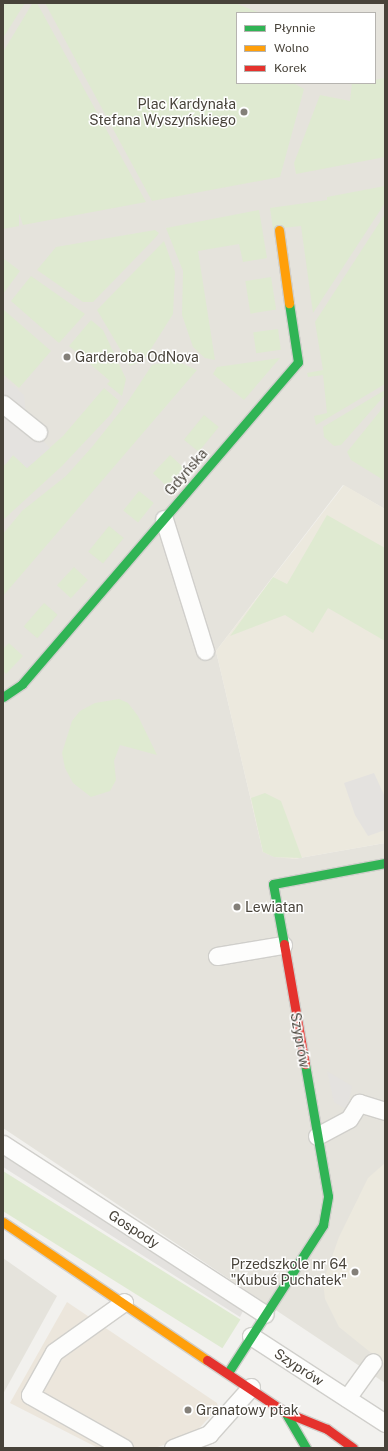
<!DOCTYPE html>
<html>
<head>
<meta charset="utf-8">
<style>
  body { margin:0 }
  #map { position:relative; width:388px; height:1451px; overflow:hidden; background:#f2f1ee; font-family:"Public Sans",sans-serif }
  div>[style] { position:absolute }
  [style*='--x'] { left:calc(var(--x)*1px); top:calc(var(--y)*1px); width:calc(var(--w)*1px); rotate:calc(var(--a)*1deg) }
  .residential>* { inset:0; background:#e5e3dc }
  .commercial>* { inset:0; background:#ece6dc }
  .education>* { inset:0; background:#ece9de }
  .green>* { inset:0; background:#dfead1; transform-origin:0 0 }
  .parking>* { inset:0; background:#e4e2df }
  .roads { filter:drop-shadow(1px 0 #d0cfcb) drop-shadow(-1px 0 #d0cfcb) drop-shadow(0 1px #d0cfcb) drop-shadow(0 -1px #d0cfcb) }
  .street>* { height:17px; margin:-8.5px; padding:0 8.5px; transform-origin:8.5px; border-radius:8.5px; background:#fdfdfc }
  .fast>* { height:9px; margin:-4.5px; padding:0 4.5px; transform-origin:4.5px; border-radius:4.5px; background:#30b455 }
  .slow>* { height:9px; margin:-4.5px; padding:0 4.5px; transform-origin:4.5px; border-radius:4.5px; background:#ff9f0a }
  .jam>* { height:9px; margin:-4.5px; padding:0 4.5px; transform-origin:4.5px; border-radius:4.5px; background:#e5322d }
  .dots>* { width:11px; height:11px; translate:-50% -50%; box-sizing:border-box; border:2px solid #fff; border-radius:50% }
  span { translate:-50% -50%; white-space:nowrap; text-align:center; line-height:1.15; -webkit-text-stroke:3px #fff; paint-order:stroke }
  .poi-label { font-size:14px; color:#48433a }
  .right { translate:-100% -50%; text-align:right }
  .left { translate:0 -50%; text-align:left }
  .street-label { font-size:14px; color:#48433a }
  .frame { position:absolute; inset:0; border:4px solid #48433a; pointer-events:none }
  .legend { position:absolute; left:236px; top:12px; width:140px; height:72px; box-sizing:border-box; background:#fff; border:1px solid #b6b4b0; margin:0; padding:5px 7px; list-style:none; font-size:12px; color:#48433a }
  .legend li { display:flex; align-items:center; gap:8px; height:20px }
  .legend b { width:20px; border:1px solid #b6b4b0 }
</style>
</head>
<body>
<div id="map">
  <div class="residential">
    <i style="clip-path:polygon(evenodd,3px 3px,385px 3px,385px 509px,343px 485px,216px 651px,263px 852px,294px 859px,385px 843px,385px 1383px,3px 1128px,3px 3px,237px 13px,375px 13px,375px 83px,237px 83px,237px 13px)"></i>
    <i style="clip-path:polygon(3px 1258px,57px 1296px,3px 1394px)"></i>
  </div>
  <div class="commercial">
    <i style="clip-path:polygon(67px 1302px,217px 1403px,218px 1408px,191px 1437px,154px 1448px,98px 1448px,10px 1403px)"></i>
  </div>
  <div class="education">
    <i style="clip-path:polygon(344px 485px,385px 509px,385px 843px,294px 859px,274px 857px,263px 852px,216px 651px)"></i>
    <i style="clip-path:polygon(385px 1163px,385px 1364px,339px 1327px,325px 1299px,323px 1282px,339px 1237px,368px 1178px)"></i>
  </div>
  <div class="green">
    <i style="clip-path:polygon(3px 3px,25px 3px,3px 38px)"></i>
    <i style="clip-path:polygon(37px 3px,146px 202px,23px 225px,19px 213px,19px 226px,3px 229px,3px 52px,32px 4px)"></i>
    <i style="clip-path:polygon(45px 3px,235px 3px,260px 13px,237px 13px,237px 83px,293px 83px,304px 89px,280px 177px,152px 201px)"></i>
    <i style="clip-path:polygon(385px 78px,385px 157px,296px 174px,294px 163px,320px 95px,350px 101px,352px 83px,375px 83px,375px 80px)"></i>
    <i style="clip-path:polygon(385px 186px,385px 203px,313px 313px,301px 226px,273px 229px,270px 208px,327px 200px,327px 197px)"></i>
    <i style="clip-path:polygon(259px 210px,267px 258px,243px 262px,239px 244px,198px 251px,215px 360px,205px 358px,193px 347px,182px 315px,183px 271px,166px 228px)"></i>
    <i style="clip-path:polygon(385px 214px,385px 384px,316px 425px,314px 416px,327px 413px,323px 375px,308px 377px,307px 373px,323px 370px,315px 322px)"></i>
    <i style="clip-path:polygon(155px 230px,159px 233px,156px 237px,93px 302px,83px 302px,37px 270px,56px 247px)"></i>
    <i style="clip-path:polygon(164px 241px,175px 272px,173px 314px,144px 360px,130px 366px,97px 310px)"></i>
    <i style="clip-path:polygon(3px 258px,20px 271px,3px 294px)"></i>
    <i style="clip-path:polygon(31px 276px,85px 314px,59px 343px,11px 301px)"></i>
    <i style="left:271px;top:277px;width:33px;height:26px;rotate:81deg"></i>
    <i style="clip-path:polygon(4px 310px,51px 351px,19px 388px,3px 374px)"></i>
    <i style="clip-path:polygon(91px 320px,103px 330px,126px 379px,122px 396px,107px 384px,110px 381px,69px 346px)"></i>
    <i style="left:278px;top:329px;width:21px;height:25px;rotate:82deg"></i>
    <i style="clip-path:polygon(280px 358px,244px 400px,213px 374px,217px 367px)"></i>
    <i style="clip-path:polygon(174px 360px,197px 370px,3px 596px,3px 534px,22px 511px,66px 476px,92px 447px,127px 403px,152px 365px)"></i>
    <i style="clip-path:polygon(104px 388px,119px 401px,111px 414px,62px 466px,3px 520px,3px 463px,5px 465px,13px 455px,27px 468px,63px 436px)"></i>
    <i style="clip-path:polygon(385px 390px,385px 395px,341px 445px,334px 446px,324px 437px,323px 427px)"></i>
    <i style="clip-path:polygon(385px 405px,385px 481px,351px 460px,347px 452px)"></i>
    <i style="left:204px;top:415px;width:19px;height:32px;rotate:39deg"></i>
    <i style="left:170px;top:455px;width:19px;height:25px;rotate:43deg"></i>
    <i style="left:139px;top:491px;width:19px;height:25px;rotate:39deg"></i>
    <i style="clip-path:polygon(327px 515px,385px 548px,385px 641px,328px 608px,313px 633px,285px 615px,230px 636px,273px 577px,287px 584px)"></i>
    <i style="left:109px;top:526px;width:19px;height:33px;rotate:39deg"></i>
    <i style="left:74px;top:567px;width:19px;height:25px;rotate:43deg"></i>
    <i style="left:44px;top:603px;width:18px;height:31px;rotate:41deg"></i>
    <i style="clip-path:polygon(9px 643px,23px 656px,6px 674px,3px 671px,3px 649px)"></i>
    <i style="clip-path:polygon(119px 699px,128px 703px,138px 716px,157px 755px,120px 745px,114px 761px,116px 780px,110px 791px,91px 797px,73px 783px,65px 768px,62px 753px,72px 721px,80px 711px,95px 703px)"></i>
    <i style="clip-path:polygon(265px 793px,281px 801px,302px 858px,274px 857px,263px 852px,251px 798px)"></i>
    <i style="left:3px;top:1171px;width:280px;height:34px;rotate:32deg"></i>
  </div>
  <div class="parking">
    <i style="clip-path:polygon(3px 377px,24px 395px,27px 424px,50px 448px,27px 468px,13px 455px,5px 465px,3px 463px)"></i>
    <i style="clip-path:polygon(374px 773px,385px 797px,385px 830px,368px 836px,355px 815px,344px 783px)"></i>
    <i style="clip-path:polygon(327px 1071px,352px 1086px,347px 1110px,334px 1102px)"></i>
    <i style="clip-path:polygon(3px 1151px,245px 1307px,240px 1317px,3px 1167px)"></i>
  </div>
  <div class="roads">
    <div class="street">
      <i style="--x:3;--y:404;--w:45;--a:38.7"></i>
      <i style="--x:164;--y:519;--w:138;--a:72.7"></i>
      <i style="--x:217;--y:956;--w:67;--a:-9.5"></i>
      <i style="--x:317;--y:1136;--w:36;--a:-28"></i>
      <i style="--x:349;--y:1119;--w:19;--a:-58"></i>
      <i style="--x:359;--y:1103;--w:27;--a:17"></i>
      <i style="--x:3;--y:1144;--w:312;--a:33"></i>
      <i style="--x:251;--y:1336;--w:160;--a:33"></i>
      <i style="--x:347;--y:1398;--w:44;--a:-54.2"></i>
      <i style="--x:124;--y:1448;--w:108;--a:-150.6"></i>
      <i style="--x:30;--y:1395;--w:49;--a:-60.8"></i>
      <i style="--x:54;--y:1352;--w:86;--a:-35.5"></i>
      <i style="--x:173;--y:1448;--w:39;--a:-21"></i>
      <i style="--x:209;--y:1434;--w:63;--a:-48.2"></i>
    </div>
    <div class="fast">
      <i style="--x:3;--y:697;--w:23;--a:-34"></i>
      <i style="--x:22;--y:684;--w:424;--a:-49.4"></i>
      <i style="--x:298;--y:362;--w:60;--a:-98.7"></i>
      <i style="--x:284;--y:944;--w:61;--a:-100.4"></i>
      <i style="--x:273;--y:884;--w:114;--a:-10.6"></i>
      <i style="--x:229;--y:1371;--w:174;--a:-57.2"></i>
      <i style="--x:323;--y:1225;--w:29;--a:-80"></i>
      <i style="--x:328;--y:1196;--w:134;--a:-99.9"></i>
      <i style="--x:285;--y:1412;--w:42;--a:59.7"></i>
    </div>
    <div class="slow">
      <i style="--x:279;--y:230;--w:74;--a:82.2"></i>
      <i style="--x:3;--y:1222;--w:246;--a:34.1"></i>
    </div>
    <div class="jam">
      <i style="--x:284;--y:944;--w:122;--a:80.1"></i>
      <i style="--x:207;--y:1360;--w:94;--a:33.7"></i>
      <i style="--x:285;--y:1412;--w:45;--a:22"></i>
      <i style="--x:327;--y:1429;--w:32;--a:36"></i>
    </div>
  </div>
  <div class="dots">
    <i style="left:244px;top:112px;background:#848079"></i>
    <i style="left:67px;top:357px;background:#848079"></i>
    <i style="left:237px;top:907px;background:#848079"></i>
    <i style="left:355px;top:1272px;background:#848079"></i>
    <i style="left:188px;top:1410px;background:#848079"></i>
  </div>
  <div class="poi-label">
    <span class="right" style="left:236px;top:112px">Plac Kardynała<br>Stefana Wyszyńskiego</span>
    <span class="left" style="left:75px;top:357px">Garderoba OdNova</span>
    <span class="left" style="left:245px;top:907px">Lewiatan</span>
    <span class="right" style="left:347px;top:1272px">Przedszkole nr 64<br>"Kubuś Puchatek"</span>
    <span class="left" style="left:196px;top:1410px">Granatowy ptak</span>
  </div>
  <div class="street-label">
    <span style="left:186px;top:472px;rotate:-49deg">Gdyńska</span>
    <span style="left:300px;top:1040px;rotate:80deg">Szyprów</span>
    <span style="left:134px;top:1229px;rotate:33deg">Gospody</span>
    <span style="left:299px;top:1367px;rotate:33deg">Szyprów</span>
  </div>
  <div class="frame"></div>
  <ul class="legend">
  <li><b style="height:5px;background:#30b455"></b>Płynnie</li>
  <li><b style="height:5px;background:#ff9f0a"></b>Wolno</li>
  <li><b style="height:5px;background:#e5322d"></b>Korek</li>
  </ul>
</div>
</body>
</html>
